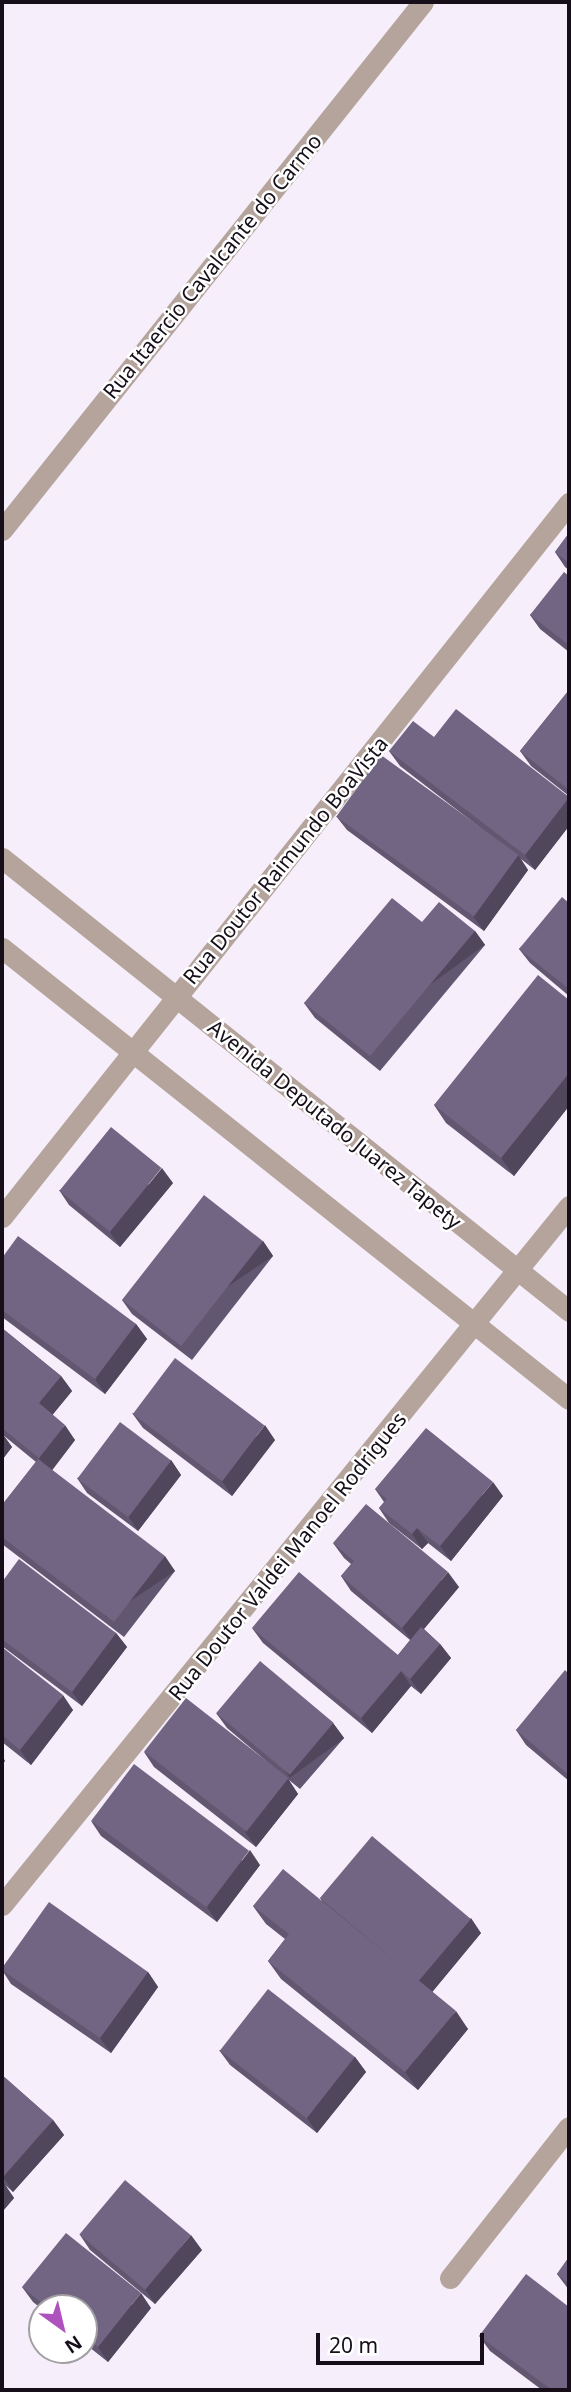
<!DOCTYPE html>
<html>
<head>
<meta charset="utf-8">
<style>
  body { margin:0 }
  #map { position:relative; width:571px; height:2392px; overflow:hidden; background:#f6eefb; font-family:"Noto Sans",sans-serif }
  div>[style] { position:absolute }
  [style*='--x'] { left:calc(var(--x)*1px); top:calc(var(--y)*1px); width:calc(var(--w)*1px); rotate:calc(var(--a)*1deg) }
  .minor>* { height:21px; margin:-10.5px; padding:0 10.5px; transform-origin:10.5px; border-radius:10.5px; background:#b4a49c }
  .wall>* { inset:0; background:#625771 }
  .shaded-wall>* { inset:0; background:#50475c; transform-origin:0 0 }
  .building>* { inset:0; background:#726583; transform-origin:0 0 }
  span { translate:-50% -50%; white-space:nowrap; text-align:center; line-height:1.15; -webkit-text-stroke:5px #fff; paint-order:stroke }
  .street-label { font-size:21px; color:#160f1a }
  .frame { position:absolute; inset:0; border:4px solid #160f1a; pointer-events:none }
  .north { position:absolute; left:28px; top:2294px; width:70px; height:70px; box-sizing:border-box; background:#fff; border:2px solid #a29fa3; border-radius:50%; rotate:146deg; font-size:19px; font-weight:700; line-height:28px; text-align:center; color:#160f1a }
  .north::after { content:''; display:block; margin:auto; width:24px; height:32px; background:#ae52bd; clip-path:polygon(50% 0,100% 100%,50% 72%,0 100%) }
  .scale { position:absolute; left:316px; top:2333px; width:168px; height:32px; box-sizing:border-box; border:4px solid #160f1a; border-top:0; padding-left:9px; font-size:21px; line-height:24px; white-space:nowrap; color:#160f1a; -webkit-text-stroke:5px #fff; paint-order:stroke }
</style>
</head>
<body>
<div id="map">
  <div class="minor">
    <i style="--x:2;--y:530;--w:675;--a:-51.43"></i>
    <i style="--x:2;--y:858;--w:726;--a:38.62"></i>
    <i style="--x:2;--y:948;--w:724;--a:38.5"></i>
    <i style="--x:2;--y:1217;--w:912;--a:-51.55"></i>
    <i style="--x:2;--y:1905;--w:900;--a:-50.95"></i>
    <i style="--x:450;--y:2278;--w:192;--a:-51.8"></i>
  </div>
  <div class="wall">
    <i style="clip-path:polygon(569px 533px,569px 570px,565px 567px,555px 552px)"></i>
    <i style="clip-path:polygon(569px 576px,569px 652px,540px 629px,530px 615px)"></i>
    <i style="clip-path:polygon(569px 690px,569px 796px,531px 766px,520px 751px)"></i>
    <i style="clip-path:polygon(434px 737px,569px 797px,569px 826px,535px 870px,521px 859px,528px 870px,484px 931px,347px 830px,336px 816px,478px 826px,400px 766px,389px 751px)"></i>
    <i style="clip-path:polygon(569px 903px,569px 996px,530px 963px,519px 949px)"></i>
    <i style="clip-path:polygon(422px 922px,475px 931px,485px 945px,380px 1071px,315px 1018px,304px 1003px)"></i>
    <i style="clip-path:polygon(569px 1000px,569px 1106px,514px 1176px,446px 1123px,434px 1105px)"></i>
    <i style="clip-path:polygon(173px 1183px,120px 1247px,69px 1205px,59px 1190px)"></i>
    <i style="clip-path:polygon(263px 1241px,273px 1256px,192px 1360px,132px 1314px,122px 1300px)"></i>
    <i style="clip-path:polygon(2px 1258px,136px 1324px,147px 1339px,105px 1394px,2px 1317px)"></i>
    <i style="clip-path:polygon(2px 1328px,61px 1376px,72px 1391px,52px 1415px,75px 1440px,52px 1470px,175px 1571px,124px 1637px,2px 1544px,2px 1505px,36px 1462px,3px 1435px,12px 1447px,2px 1460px)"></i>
    <i style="clip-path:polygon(132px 1413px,275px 1440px,232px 1496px,143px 1428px)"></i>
    <i style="clip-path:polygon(171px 1460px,181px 1475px,138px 1531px,87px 1493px,77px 1478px)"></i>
    <i style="clip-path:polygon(375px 1489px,503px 1496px,451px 1561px,428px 1543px,422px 1549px,389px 1523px,379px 1508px,384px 1502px)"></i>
    <i style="clip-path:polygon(333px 1543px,459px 1587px,424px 1629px,440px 1644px,451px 1658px,421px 1694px,411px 1686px,372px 1733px,263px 1643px,252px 1628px,398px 1655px,410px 1640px,351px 1591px,341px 1576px,351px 1564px,344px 1558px)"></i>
    <i style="clip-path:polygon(2px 1582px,116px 1633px,127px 1647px,82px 1706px,2px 1646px)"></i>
    <i style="clip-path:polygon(2px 1647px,73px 1710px,31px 1765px,2px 1742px)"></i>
    <i style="clip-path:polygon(569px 1674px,569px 1781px,526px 1745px,516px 1730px)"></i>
    <i style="clip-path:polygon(216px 1713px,333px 1723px,344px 1738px,300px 1789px,289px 1780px,298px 1794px,256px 1847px,154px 1767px,144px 1752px,279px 1772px,227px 1728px)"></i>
    <i style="clip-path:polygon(91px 1821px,260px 1865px,217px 1922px,101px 1836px)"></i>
    <i style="clip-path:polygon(320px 1898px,481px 1933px,432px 1992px,468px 2029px,418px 2090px,281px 1979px,268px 1961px,285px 1939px,266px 1924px,253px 1906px,323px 1903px)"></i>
    <i style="clip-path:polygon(2px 1968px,148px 1972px,158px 1987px,111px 2053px,11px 1984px,2px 1970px)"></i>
    <i style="clip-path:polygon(219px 2050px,355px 2057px,366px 2072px,317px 2133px,230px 2065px)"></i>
    <i style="clip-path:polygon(2px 2075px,53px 2120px,64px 2135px,13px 2192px,4px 2184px,14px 2198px,2px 2212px)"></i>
    <i style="clip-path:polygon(80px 2235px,202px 2250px,155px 2304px,90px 2250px)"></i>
    <i style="clip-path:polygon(569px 2257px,569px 2290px,557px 2274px)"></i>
    <i style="clip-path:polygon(22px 2287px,151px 2308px,108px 2362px,84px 2343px,84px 2308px,42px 2308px,42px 2309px,33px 2302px)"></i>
    <i style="clip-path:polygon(479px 2336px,569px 2390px,542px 2390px,490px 2351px)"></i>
  </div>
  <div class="shaded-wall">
    <i style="clip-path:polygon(569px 798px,569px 826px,535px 870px,525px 855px)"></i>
    <i style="clip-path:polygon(518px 855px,528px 870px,484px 931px,473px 916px)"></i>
    <i style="left:475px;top:931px;width:17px;height:163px;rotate:54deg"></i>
    <i style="clip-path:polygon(569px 1073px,569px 1106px,514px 1176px,501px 1158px)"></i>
    <i style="clip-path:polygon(162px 1168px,173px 1183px,120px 1247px,110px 1232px)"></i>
    <i style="left:263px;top:1241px;width:18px;height:132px;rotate:56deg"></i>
    <i style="clip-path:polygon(136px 1324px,147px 1339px,105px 1394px,95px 1379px)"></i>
    <i style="clip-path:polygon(61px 1376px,72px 1391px,50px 1418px,39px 1403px)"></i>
    <i style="clip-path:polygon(65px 1425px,75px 1440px,50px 1473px,39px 1458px)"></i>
    <i style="clip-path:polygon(265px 1425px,275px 1440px,232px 1496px,222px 1481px)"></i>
    <i style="clip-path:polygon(2px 1433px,12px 1447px,2px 1460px)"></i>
    <i style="clip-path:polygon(171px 1460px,181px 1475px,138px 1531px,128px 1516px)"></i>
    <i style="clip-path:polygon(493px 1482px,503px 1496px,451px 1561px,440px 1546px)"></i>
    <i style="clip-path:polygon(417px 1528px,428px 1543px,422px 1549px,412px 1534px)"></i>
    <i style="left:165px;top:1556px;width:18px;height:83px;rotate:56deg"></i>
    <i style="clip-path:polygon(448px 1572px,459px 1587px,413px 1642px,402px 1628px)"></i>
    <i style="clip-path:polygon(116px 1633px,127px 1647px,82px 1706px,72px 1692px)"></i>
    <i style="clip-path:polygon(440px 1644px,451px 1658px,421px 1694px,410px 1679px)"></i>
    <i style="clip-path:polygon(401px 1671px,411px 1686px,372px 1733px,361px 1718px)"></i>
    <i style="clip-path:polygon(63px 1695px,73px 1710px,31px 1765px,20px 1750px)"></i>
    <i style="left:333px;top:1723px;width:19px;height:67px;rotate:54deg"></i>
    <i style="clip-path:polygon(2px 1755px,5px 1761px,2px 1765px)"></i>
    <i style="clip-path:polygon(288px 1779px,298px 1794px,256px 1847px,245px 1832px)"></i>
    <i style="clip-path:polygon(250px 1850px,260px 1865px,217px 1922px,207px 1907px)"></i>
    <i style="clip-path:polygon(471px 1918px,481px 1933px,429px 1996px,418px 1981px)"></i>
    <i style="clip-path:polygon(148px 1972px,158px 1987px,111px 2053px,100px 2038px)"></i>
    <i style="clip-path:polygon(456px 2011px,468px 2029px,418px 2090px,405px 2072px)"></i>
    <i style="clip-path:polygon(355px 2057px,366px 2072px,317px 2133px,307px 2118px)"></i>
    <i style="clip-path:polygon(53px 2120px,64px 2135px,13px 2192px,3px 2177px)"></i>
    <i style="clip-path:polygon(4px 2183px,14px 2198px,2px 2212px,2px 2185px)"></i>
    <i style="clip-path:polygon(191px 2235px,202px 2250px,155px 2304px,145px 2289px)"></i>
    <i style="clip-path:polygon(141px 2293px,151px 2308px,108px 2362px,98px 2347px)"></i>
  </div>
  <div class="building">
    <i style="clip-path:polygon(569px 533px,569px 563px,555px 552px)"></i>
    <i style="clip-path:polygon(564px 572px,569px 576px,569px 645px,530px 615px)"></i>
    <i style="clip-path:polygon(569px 690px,569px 790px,520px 751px)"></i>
    <i style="clip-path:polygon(456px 709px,569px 797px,525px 855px,389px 751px,413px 721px,434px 737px)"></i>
    <i style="left:381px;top:755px;width:170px;height:76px;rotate:36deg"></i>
    <i style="clip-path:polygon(562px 897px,569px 903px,569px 989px,519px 949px)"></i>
    <i style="clip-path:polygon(392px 898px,422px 922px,439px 902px,475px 931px,370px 1056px,304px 1003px)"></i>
    <i style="clip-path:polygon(538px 975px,569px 1000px,569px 1073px,501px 1158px,434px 1105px)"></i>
    <i style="left:111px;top:1127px;width:65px;height:82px;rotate:39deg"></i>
    <i style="left:204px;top:1195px;width:75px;height:133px;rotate:38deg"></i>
    <i style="clip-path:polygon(18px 1236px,136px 1324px,95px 1379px,2px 1310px,2px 1258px)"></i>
    <i style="clip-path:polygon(2px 1328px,61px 1376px,39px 1403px,65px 1425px,39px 1458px,2px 1428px)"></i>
    <i style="left:175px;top:1358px;width:112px;height:70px;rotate:37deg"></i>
    <i style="left:120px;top:1422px;width:64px;height:71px;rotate:37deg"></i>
    <i style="clip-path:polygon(426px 1428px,493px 1482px,440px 1546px,417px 1528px,412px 1534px,379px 1508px,387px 1499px,375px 1489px)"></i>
    <i style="clip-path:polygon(38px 1459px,165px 1556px,114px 1622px,2px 1537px,2px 1505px)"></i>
    <i style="clip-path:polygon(366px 1504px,448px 1572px,402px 1628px,341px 1576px,354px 1561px,333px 1543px)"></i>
    <i style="clip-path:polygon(19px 1559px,116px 1633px,72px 1692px,2px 1639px,2px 1582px)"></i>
    <i style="clip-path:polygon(299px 1572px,398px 1655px,421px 1627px,440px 1644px,410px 1679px,401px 1671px,361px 1718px,252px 1628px)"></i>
    <i style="clip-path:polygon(2px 1647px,63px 1695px,20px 1750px,2px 1735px)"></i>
    <i style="left:260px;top:1661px;width:96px;height:68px;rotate:40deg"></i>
    <i style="clip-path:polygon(565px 1670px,569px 1674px,569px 1775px,516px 1730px)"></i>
    <i style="left:186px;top:1698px;width:130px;height:68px;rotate:38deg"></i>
    <i style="left:134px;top:1764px;width:144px;height:71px;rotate:37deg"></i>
    <i style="left:372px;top:1836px;width:129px;height:81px;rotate:40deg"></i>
    <i style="clip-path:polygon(283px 1869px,456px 2011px,405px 2072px,268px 1961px,289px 1934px,253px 1906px)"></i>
    <i style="clip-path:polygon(49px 1902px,148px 1972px,100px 2038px,2px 1970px,2px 1968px)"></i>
    <i style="left:268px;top:1989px;width:110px;height:78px;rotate:38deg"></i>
    <i style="clip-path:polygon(2px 2075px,53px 2120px,3px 2177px,2px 2176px)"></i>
    <i style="left:125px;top:2180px;width:86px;height:71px;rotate:40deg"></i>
    <i style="clip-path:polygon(66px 2233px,141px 2293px,98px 2347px,84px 2336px,84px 2308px,48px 2308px,22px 2287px)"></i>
    <i style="clip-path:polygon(569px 2257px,569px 2284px,557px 2274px)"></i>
    <i style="clip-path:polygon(526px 2274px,569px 2307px,569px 2390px,552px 2390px,479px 2336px)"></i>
  </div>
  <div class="street-label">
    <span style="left:212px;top:266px;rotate:-51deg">Rua Itaercio Cavalcante do Carmo</span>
    <span style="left:285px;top:860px;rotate:-51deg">Rua Doutor Raimundo BoaVista</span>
    <span style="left:335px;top:1124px;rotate:39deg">Avenida Deputado Juarez Tapety</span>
    <span style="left:287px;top:1556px;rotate:-51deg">Rua Doutor Valdei Manoel Rodrigues</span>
  </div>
  <div class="frame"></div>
  <div class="north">N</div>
  <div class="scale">20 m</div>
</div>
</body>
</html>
